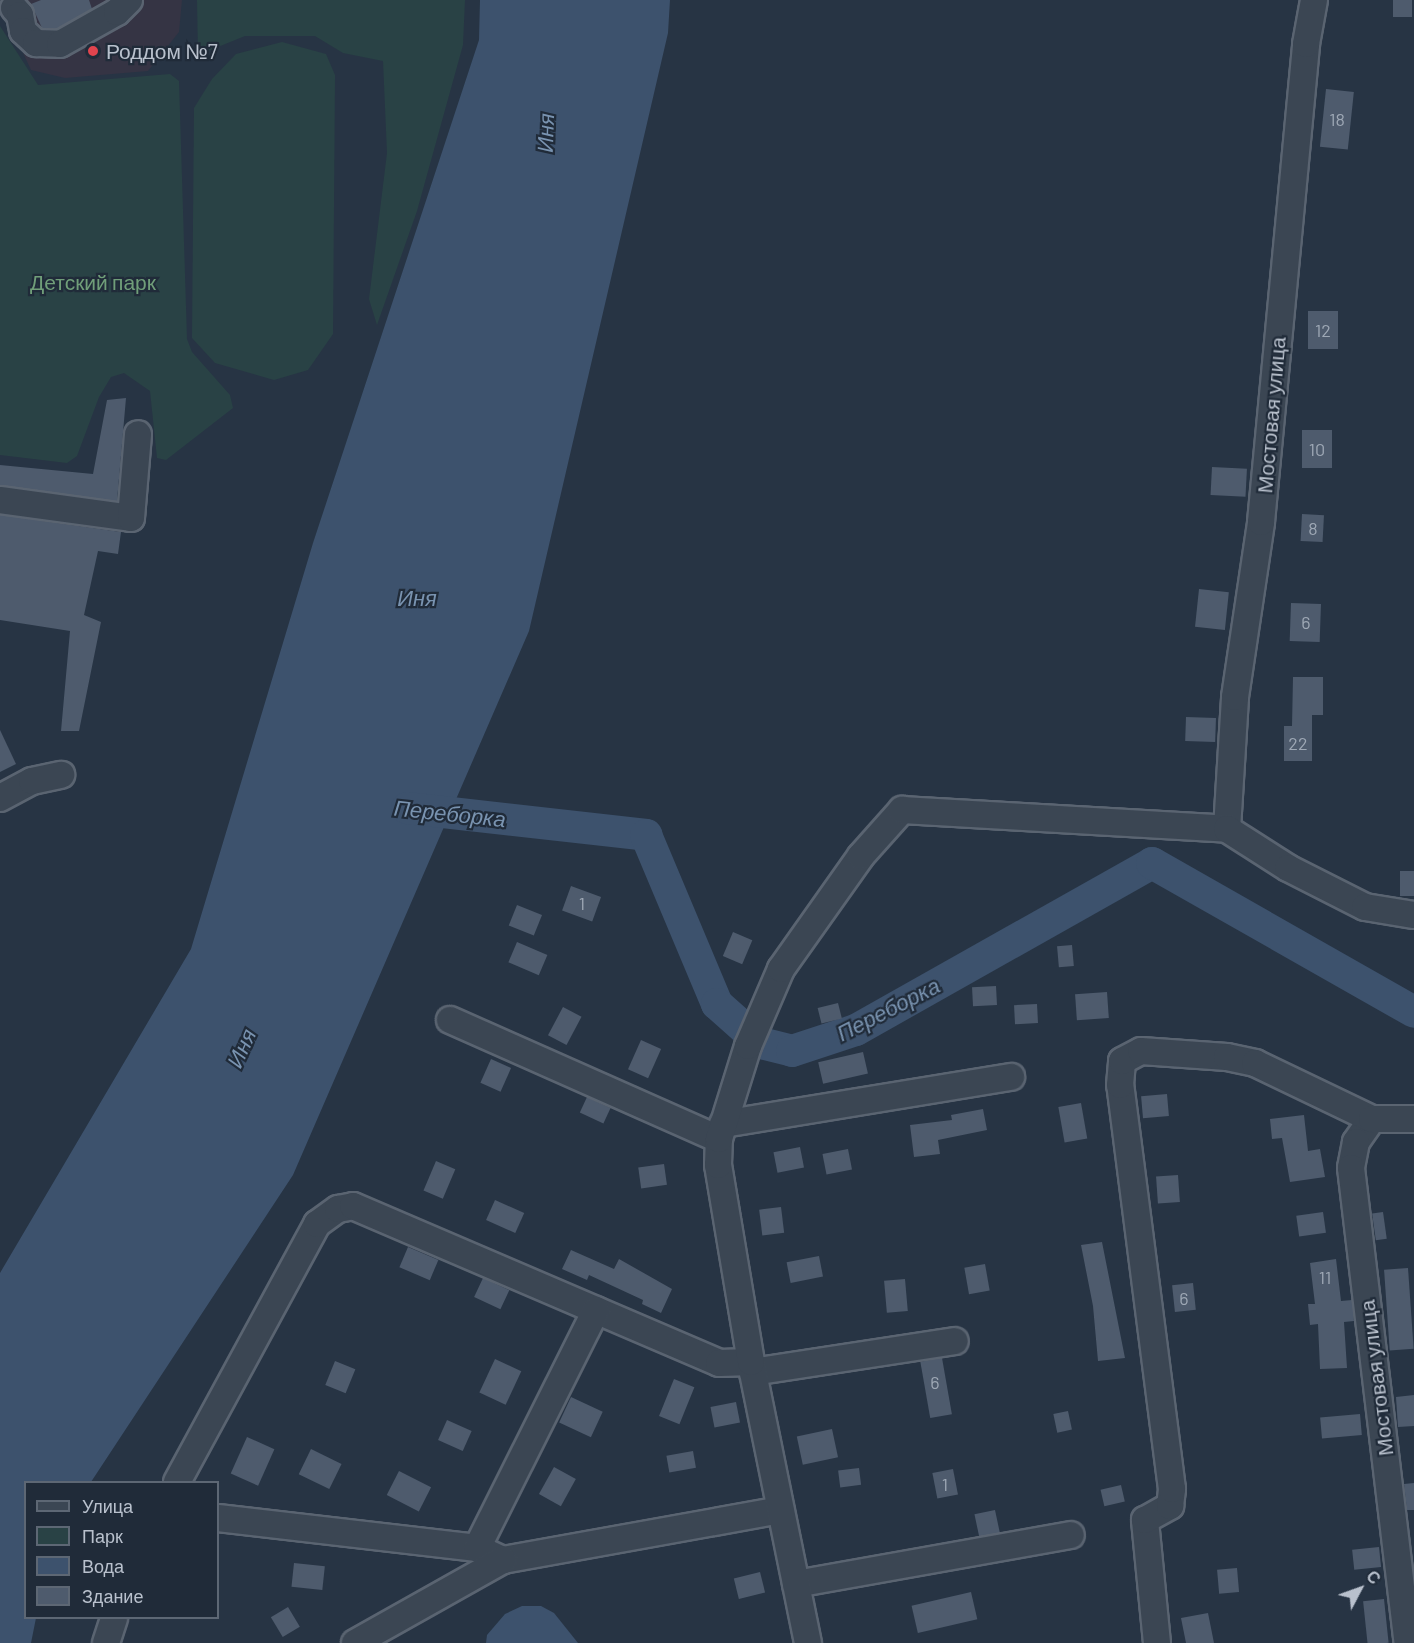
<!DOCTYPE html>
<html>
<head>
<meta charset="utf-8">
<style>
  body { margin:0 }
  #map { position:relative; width:1414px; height:1643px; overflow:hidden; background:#273444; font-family:Barlow,sans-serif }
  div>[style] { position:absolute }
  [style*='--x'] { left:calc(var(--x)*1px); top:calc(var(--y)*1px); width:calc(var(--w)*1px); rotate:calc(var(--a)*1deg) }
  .medical>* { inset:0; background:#353444 }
  .green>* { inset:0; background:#294245 }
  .water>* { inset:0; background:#3d526d }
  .river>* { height:32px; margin:-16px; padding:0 16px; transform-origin:16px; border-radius:16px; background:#3d526d }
  .building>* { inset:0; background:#4e5b6d; transform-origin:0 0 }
  .roads { filter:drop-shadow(2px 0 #5a6471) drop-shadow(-2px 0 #5a6471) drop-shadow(0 2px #5a6471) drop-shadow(0 -2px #5a6471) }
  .minor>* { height:26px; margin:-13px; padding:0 13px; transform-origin:13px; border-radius:13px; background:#3b4653 }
  .dots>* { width:16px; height:16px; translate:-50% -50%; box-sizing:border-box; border:3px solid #202b39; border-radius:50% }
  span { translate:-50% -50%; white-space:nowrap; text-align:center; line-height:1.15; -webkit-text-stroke:4.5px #202b39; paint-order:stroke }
  .number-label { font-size:18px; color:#9ea8b5 }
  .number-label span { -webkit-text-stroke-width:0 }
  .poi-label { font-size:21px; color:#b9c1cd }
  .left { translate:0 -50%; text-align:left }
  .park-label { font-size:21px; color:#709e79 }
  .street-label { font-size:21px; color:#b9c1cd }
  .water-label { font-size:22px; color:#7993b0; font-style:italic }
  .legend { position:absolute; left:24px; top:1481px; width:195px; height:138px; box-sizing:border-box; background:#202b39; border:2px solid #5d6774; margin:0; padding:8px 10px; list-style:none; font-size:18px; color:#b9c1cd }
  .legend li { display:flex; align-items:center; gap:12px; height:30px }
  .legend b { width:30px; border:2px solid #5d6774 }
  .north { position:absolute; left:1330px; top:1559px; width:60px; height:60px; -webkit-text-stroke:4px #202b39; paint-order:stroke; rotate:49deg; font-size:16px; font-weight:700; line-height:24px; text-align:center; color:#b9c1cd }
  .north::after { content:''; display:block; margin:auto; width:21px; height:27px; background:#b9c1cd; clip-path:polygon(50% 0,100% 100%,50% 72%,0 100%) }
</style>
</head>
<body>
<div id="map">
  <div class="medical">
    <i style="clip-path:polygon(6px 0,182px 0,179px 32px,148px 71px,65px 78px,31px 70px,9px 23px)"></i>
  </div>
  <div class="green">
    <i style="clip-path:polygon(197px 0,465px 0,463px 45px,417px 211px,377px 325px,369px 299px,387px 153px,383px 61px,343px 53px,315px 36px,245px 36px,198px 55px)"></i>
    <i style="clip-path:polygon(0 26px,38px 85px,170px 74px,179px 81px,187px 339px,192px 352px,230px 395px,233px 408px,166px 460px,157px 458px,150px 391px,124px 373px,111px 377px,99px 397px,77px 456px,67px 463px,0 455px)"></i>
    <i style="clip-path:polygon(282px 42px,326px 54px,335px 75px,333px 334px,308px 370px,274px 380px,215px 363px,192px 338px,194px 108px,212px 79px,236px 54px)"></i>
  </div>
  <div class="water">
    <i style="clip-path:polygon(480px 0,670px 0,668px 33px,529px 631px,293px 1175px,91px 1482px,26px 1482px,26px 1618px,36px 1618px,31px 1643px,0 1643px,0 1273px,191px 949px,313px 543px,479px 40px)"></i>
    <i style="clip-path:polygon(522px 1606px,541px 1606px,554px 1613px,578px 1643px,486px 1643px,487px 1635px,505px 1614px)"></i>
  </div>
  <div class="river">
    <i style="--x:407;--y:808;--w:241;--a:6.4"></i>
    <i style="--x:646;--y:835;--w:183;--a:67.2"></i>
    <i style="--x:717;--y:1004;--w:59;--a:41.6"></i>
    <i style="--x:761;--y:1043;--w:32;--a:14"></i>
    <i style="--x:792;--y:1051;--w:67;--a:-18.2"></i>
    <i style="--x:856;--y:1030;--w:340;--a:-29.4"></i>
    <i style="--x:1152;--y:863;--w:301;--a:29.6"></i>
  </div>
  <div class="building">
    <i style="clip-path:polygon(41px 0,89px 0,92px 9px,56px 29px,42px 28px,31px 4px)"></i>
    <i style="left:1393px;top:0;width:19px;height:17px"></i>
    <i style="left:1326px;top:89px;width:28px;height:58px;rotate:6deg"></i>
    <i style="left:1308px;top:311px;width:30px;height:38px"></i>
    <i style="clip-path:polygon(126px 398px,117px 501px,0 485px,0 465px,93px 474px,107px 400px)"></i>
    <i style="left:1302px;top:430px;width:30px;height:38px"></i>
    <i style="left:1212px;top:467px;width:35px;height:28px;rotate:3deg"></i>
    <i style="left:1302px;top:514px;width:22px;height:27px;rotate:3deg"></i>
    <i style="clip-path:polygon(0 515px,121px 532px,118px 554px,98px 551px,84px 615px,101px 622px,79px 731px,61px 731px,70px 631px,0 620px)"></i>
    <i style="left:1199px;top:589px;width:30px;height:38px;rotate:6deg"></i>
    <i style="left:1291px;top:603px;width:30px;height:38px;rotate:2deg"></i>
    <i style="clip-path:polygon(1293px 677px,1323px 677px,1323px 715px,1312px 715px,1312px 761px,1284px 761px,1284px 726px,1292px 726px)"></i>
    <i style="left:1186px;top:717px;width:30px;height:24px;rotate:2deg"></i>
    <i style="clip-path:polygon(0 730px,16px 764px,0 772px)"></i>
    <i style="left:1400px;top:871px;width:14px;height:25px"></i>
    <i style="left:571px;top:886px;width:32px;height:26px;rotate:20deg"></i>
    <i style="left:517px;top:905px;width:27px;height:22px;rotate:22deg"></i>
    <i style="left:733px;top:932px;width:21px;height:26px;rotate:23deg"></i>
    <i style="left:517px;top:942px;width:33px;height:22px;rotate:23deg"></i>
    <i style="left:1072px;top:945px;width:21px;height:15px;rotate:85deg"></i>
    <i style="left:996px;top:986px;width:19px;height:24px;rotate:87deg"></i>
    <i style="left:1107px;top:992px;width:26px;height:32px;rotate:86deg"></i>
    <i style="left:838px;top:1003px;width:16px;height:21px;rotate:76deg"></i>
    <i style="left:1037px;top:1004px;width:19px;height:23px;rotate:87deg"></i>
    <i style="left:563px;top:1007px;width:21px;height:32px;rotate:28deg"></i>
    <i style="left:641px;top:1040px;width:22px;height:32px;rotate:24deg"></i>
    <i style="left:863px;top:1052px;width:22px;height:46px;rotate:77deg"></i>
    <i style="left:491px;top:1059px;width:22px;height:26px;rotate:24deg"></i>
    <i style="left:1167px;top:1094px;width:22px;height:26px;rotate:85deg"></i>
    <i style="left:587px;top:1097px;width:26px;height:17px;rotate:25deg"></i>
    <i style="left:1081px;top:1103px;width:36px;height:23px;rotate:80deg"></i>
    <i style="clip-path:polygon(983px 1109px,987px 1130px,938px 1140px,940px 1154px,914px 1157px,910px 1125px,952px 1120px,951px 1115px)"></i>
    <i style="clip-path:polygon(1304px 1115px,1308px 1151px,1320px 1149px,1325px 1177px,1290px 1182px,1282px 1138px,1272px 1139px,1270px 1119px)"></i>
    <i style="left:800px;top:1147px;width:21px;height:27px;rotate:79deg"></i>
    <i style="left:848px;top:1149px;width:21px;height:26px;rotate:79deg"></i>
    <i style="left:436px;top:1161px;width:21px;height:32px;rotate:23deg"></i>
    <i style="left:664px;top:1164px;width:21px;height:26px;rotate:82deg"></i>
    <i style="left:1178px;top:1175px;width:27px;height:22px;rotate:86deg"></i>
    <i style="left:495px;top:1200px;width:32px;height:22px;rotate:24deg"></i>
    <i style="left:781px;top:1207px;width:26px;height:22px;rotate:83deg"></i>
    <i style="left:1323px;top:1212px;width:21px;height:27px;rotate:82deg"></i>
    <i style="left:1383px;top:1212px;width:27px;height:11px;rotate:82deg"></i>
    <i style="clip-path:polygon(1102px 1242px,1125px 1358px,1098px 1361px,1093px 1306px,1081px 1245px)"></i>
    <i style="left:408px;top:1247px;width:33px;height:22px;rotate:23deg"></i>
    <i style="clip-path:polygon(571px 1250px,614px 1269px,619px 1259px,672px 1289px,661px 1313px,642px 1304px,643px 1300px,589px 1275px,587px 1280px,562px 1269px)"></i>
    <i style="left:819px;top:1256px;width:21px;height:33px;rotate:79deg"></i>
    <i style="clip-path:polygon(1336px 1259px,1341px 1301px,1352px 1300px,1354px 1321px,1344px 1322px,1347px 1368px,1320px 1369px,1318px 1324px,1310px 1325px,1308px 1304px,1315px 1304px,1310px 1263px)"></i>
    <i style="left:985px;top:1264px;width:27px;height:21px;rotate:80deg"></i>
    <i style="left:1408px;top:1268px;width:81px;height:24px;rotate:86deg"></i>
    <i style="left:483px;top:1278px;width:29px;height:21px;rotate:25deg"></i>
    <i style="left:905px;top:1279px;width:32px;height:21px;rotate:85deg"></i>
    <i style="left:1193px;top:1283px;width:27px;height:21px;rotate:84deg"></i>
    <i style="left:942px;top:1358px;width:57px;height:22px;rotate:80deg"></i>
    <i style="left:495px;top:1359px;width:29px;height:37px;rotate:25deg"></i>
    <i style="left:335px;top:1361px;width:22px;height:26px;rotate:22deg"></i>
    <i style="left:674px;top:1379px;width:22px;height:40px;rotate:22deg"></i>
    <i style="clip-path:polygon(1414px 1395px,1414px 1426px,1398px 1427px,1396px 1397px)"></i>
    <i style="left:571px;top:1397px;width:35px;height:28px;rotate:25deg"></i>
    <i style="left:736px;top:1402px;width:21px;height:26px;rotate:79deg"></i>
    <i style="left:1068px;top:1411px;width:19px;height:15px;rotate:78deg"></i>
    <i style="left:1360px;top:1414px;width:21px;height:40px;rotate:85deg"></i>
    <i style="left:447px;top:1420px;width:27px;height:22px;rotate:24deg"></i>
    <i style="left:832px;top:1429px;width:29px;height:36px;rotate:78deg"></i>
    <i style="left:247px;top:1437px;width:30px;height:40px;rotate:24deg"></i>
    <i style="left:311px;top:1449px;width:34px;height:28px;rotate:26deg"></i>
    <i style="left:693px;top:1451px;width:17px;height:27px;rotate:80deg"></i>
    <i style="left:554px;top:1467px;width:25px;height:31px;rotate:29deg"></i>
    <i style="left:859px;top:1468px;width:17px;height:21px;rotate:83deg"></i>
    <i style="left:953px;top:1469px;width:26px;height:21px;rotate:79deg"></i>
    <i style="left:399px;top:1471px;width:36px;height:27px;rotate:27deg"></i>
    <i style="clip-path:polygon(1414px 1483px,1414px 1510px,1407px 1510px,1404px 1484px)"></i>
    <i style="left:1121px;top:1485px;width:17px;height:21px;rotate:77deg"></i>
    <i style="left:995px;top:1510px;width:24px;height:21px;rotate:78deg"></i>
    <i style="left:1379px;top:1547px;width:20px;height:27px;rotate:84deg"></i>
    <i style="left:294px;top:1563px;width:31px;height:24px;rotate:6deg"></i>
    <i style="left:1237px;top:1568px;width:24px;height:20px;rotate:85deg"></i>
    <i style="left:760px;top:1572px;width:21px;height:27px;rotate:76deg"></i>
    <i style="left:971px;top:1592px;width:28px;height:61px;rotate:77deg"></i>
    <i style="left:1384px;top:1599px;width:44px;height:21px;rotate:84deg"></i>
    <i style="left:288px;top:1607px;width:23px;height:20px;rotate:59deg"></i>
    <i style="clip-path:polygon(1208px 1613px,1214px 1643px,1186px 1643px,1181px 1618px)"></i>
  </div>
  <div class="roads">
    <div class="minor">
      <i style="--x:14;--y:8;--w:9;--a:49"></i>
      <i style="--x:20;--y:15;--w:16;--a:79"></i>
      <i style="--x:23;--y:31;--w:18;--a:43"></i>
      <i style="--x:36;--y:43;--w:24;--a:2"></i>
      <i style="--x:60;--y:44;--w:65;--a:-29.3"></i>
      <i style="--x:117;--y:12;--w:17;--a:-45"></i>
      <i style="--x:0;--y:500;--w:132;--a:7.8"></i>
      <i style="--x:131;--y:518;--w:84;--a:-85.2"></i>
      <i style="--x:0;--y:798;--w:36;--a:-28"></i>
      <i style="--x:32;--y:781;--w:30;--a:-12"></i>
      <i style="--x:1227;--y:829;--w:132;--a:-86.5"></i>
      <i style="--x:1235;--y:697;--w:177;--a:-81.5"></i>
      <i style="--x:1261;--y:522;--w:480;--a:-84.6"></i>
      <i style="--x:1306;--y:44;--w:45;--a:-79.7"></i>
      <i style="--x:450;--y:1020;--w:294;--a:23.9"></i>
      <i style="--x:1372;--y:1119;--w:28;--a:125"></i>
      <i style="--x:1356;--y:1142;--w:26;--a:101"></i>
      <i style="--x:1351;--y:1168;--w:478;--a:83.2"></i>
      <i style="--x:723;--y:1124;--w:292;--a:-9.3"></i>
      <i style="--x:753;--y:1372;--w:204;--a:-8.7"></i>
      <i style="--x:177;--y:1482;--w:294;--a:-61.5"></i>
      <i style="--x:317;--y:1224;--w:26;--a:-36"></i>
      <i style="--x:338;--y:1209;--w:15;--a:-11"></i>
      <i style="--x:353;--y:1206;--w:398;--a:23.2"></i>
      <i style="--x:719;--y:1363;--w:32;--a:-2"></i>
      <i style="--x:218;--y:1518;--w:261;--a:6.6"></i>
      <i style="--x:477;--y:1548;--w:29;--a:25"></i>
      <i style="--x:503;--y:1560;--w:282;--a:-10.2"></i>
      <i style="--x:477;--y:1548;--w:266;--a:-63.4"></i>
      <i style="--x:796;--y:1584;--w:279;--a:-10.1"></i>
      <i style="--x:106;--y:1643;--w:26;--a:-72"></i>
      <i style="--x:355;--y:1643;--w:170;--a:-29.3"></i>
      <i style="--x:808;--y:1643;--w:287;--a:-101.5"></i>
      <i style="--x:751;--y:1362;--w:200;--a:-99.5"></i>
      <i style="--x:718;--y:1165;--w:26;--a:-88"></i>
      <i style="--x:719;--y:1139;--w:97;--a:-72.7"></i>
      <i style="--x:748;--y:1046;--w:84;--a:-66.8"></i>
      <i style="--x:781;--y:969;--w:138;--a:-54.7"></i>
      <i style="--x:861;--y:856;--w:62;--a:-48.3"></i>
      <i style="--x:902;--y:810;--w:326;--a:3.3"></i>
      <i style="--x:1227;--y:829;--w:72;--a:32.6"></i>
      <i style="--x:1288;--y:868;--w:86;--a:26.9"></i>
      <i style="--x:1365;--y:907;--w:50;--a:9.3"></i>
      <i style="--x:1157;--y:1643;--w:124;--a:-95.6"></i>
      <i style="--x:1145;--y:1520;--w:29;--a:-29"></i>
      <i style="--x:1170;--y:1506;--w:17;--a:-83"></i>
      <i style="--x:1172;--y:1489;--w:407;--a:-97.3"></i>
      <i style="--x:1120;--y:1085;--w:24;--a:-85"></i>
      <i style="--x:1122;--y:1061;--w:21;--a:-28"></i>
      <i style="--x:1141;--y:1051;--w:86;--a:4"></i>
      <i style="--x:1227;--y:1057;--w:29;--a:12"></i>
      <i style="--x:1255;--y:1063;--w:130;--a:25.6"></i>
      <i style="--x:1372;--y:1119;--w:42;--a:0"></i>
    </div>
  </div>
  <div class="dots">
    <i style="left:93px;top:51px;background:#e0444e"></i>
  </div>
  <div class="number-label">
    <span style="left:1337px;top:119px">18</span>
    <span style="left:1323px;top:330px">12</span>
    <span style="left:1317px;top:449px">10</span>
    <span style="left:1313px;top:528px">8</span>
    <span style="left:1306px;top:622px">6</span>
    <span style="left:1298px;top:743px">22</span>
    <span style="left:582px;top:903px">1</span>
    <span style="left:1325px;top:1277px">11</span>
    <span style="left:1184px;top:1298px">6</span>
    <span style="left:935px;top:1382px">6</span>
    <span style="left:945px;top:1484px">1</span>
  </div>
  <div class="poi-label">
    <span class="left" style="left:106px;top:51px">Роддом №7</span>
  </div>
  <div class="park-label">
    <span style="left:93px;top:282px">Детский парк</span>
  </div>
  <div class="street-label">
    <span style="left:1271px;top:415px;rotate:-85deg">Мостовая улица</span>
    <span style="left:1376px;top:1378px;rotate:-97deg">Мостовая улица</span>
  </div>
  <div class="water-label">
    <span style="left:545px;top:133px;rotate:-88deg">Иня</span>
    <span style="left:417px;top:598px">Иня</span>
    <span style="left:450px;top:813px;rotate:6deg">Переборка</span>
    <span style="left:888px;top:1009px;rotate:-27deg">Переборка</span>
    <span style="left:241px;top:1048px;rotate:-66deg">Иня</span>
  </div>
  <ul class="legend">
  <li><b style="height:8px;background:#3b4653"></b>Улица</li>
  <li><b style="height:16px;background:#294245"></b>Парк</li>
  <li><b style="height:16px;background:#3d526d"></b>Вода</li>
  <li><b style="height:16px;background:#4e5b6d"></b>Здание</li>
  </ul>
  <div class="north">С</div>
</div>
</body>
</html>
